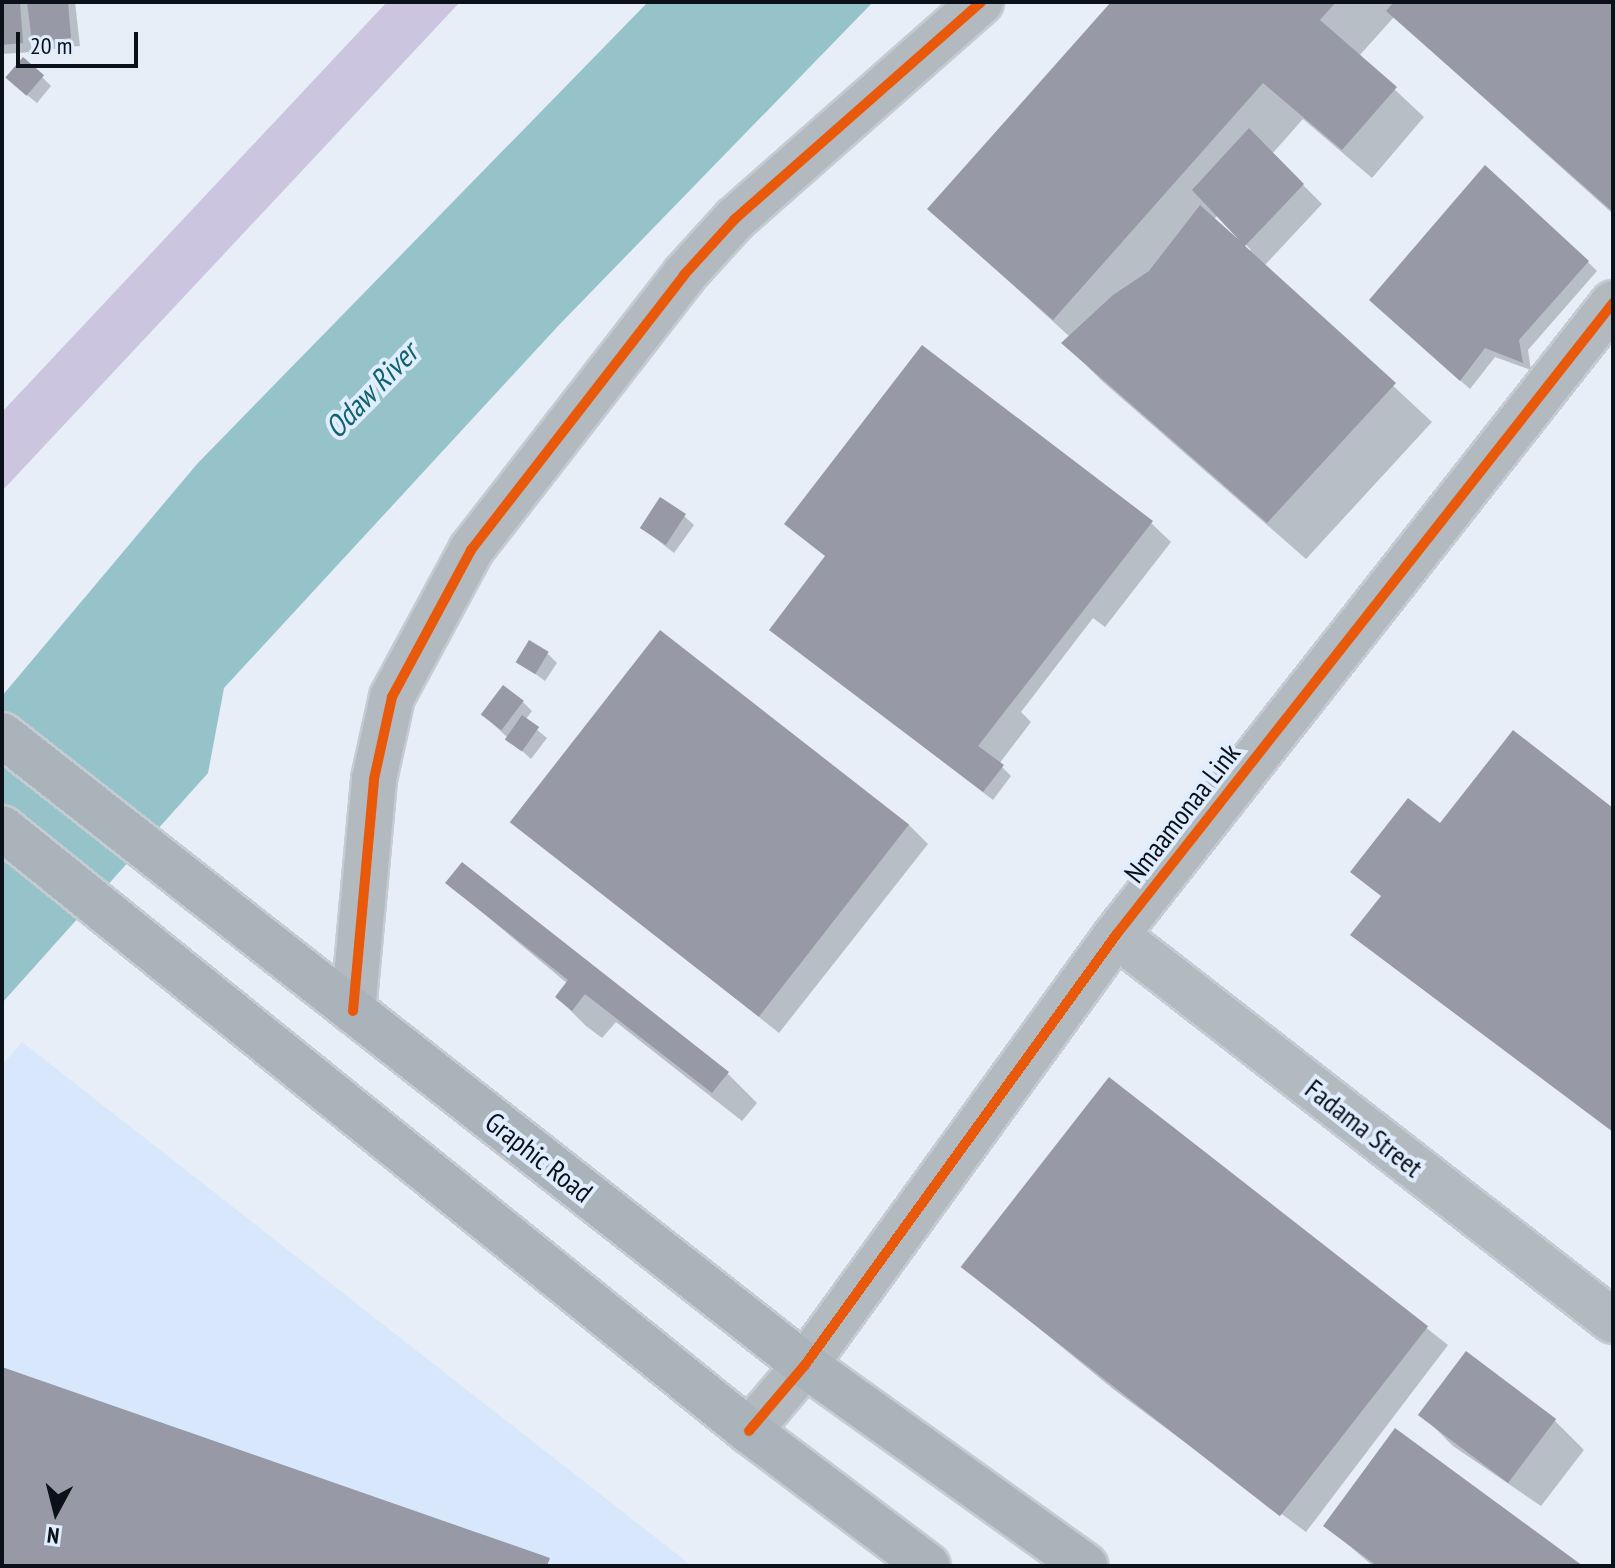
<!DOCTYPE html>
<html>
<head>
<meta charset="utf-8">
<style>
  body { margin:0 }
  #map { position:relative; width:1615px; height:1568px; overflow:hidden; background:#e7eef8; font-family:"PT Sans Narrow",sans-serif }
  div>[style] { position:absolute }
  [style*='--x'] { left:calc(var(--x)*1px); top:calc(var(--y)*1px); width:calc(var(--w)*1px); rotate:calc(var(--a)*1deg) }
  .built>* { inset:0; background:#d8e7fb }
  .forest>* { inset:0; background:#ccc5e0 }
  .water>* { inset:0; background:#96c2c9 }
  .shadow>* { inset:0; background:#0003 }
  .building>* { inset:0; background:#979aa6; transform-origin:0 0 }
  .roads { filter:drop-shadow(2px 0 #c5cbd2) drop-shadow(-2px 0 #c5cbd2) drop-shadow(0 2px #c5cbd2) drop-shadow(0 -2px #c5cbd2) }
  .minor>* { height:44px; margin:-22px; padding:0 22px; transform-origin:22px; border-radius:22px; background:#b3babf }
  .major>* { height:44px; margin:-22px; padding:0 22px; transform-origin:22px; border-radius:22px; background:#abb3ba }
  .cycleway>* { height:10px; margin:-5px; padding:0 5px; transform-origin:5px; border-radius:5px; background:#e8590c }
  span { translate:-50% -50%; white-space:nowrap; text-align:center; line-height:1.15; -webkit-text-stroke:8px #e0edff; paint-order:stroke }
  .street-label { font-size:28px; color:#0b1118 }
  .water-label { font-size:30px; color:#0f636a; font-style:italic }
  .frame { position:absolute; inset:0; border:4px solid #0b1118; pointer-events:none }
  .north { position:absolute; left:16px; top:1472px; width:80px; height:80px; -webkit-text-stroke:6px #e0edff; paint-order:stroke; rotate:187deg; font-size:22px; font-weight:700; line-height:32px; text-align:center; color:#0b1118 }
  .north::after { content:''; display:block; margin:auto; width:28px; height:36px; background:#0b1118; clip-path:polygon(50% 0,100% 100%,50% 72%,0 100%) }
  .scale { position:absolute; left:16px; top:32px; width:122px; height:36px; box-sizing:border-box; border:4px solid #0b1118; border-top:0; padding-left:10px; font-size:24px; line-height:28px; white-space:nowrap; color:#0b1118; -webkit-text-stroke:6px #e0edff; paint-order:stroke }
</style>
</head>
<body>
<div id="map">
  <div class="built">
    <i style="clip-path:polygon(22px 1042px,692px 1566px,2px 1566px,2px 1065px)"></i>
  </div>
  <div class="forest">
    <i style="clip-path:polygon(387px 2px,460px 2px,2px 491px,2px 412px)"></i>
  </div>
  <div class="water">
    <i style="clip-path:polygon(648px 2px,873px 2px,559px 325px,224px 688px,208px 773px,2px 1003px,2px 696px,197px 464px)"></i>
  </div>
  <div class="shadow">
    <i style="clip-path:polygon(2px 2px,75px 2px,80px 46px,43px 50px,30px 38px,32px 52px,2px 54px)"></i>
    <i style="clip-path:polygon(evenodd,1114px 2px,1613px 2px,1613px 214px,1394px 17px,1359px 56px,1424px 117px,1372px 178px,1303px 119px,1272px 154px,1322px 204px,1264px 266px,1432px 422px,1306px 559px,1102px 381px,1064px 343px,1070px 337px,930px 209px,1114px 2px,1218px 215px,1251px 250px,1249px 252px,1213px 220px,1218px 215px)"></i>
    <i style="clip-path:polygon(42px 77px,51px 86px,37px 103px,17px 87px)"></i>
    <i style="clip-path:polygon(1588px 262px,1597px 271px,1528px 350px,1531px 370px,1495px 357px,1470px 389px,1380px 309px)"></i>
    <i style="clip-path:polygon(684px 516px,694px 525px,674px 553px,642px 528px)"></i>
    <i style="clip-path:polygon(1151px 523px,1171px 542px,1105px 627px,1093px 618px,1021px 712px,1031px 722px,999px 764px,1011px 776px,993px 800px,772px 630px)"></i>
    <i style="clip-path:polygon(548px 654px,557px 663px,545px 681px,519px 662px)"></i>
    <i style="clip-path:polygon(523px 702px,532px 711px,525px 720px,547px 738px,531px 759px,482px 714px)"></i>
    <i style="clip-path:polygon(513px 822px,908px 824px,928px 844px,779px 1033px)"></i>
    <i style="clip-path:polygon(462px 865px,728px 1074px,757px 1103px,742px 1121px,616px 1022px,602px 1038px,586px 1026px,557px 997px,568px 984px,447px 883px)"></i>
    <i style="clip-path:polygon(1110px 1079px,1448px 1345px,1306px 1532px,1113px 1389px,968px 1270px)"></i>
    <i style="clip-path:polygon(1466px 1354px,1555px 1421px,1584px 1450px,1541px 1506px,1453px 1446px,1424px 1417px)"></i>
    <i style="clip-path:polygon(1326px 1526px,1580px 1566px,1373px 1566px)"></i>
  </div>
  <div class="building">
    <i style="clip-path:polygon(2px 2px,20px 2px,23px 43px,2px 45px)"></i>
    <i style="clip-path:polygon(27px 2px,68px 2px,71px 38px,32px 42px)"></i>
    <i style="clip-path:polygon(1111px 2px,1336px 2px,1320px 20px,1397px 87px,1342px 150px,1263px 83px,1053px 320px,927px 209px)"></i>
    <i style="clip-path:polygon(1394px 2px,1613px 2px,1613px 212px,1386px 11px)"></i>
    <i style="left:23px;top:57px;width:28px;height:27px;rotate:41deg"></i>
    <i style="clip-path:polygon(1249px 128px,1304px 184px,1245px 246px,1396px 383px,1267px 523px,1061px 343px,1113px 295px,1149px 271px,1200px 205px,1239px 240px,1192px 190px)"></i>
    <i style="clip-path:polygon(1485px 165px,1589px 261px,1519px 340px,1523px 363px,1485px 348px,1460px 381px,1369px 300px)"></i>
    <i style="clip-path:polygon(922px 345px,1153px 521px,978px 746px,1004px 765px,983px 792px,769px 630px,825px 556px,784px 524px)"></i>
    <i style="left:660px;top:497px;width:31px;height:37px;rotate:33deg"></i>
    <i style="left:660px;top:630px;width:316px;height:244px;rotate:38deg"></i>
    <i style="left:529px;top:640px;width:23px;height:26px;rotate:31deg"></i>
    <i style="left:503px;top:685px;width:26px;height:37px;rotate:37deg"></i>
    <i style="left:522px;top:715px;width:21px;height:30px;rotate:35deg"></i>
    <i style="clip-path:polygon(1513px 730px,1613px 808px,1613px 1132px,1350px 935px,1381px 896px,1350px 872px,1408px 798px,1440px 823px)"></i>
    <i style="clip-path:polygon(462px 862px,729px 1072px,712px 1093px,585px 994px,572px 1011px,555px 997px,568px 980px,445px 883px)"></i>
    <i style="left:1109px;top:1077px;width:405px;height:241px;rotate:38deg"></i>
    <i style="left:1466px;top:1351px;width:113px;height:80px;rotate:37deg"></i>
    <i style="clip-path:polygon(2px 1367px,550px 1558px,547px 1566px,2px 1566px)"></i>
    <i style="clip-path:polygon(1395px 1428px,1583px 1566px,1377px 1566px,1323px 1526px)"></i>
  </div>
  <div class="roads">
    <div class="minor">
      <i style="--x:1116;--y:935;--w:629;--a:37.84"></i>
      <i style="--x:353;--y:1011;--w:233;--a:-84.8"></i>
      <i style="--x:374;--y:779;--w:84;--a:-77.6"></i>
      <i style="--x:392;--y:697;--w:167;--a:-61.7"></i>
      <i style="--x:471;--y:550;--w:348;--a:-52.2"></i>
      <i style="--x:684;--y:275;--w:76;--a:-47.7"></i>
      <i style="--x:735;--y:219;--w:328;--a:-41.4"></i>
      <i style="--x:749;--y:1431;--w:87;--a:-49.7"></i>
      <i style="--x:805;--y:1365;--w:531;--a:-54.12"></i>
      <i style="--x:1116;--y:935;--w:804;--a:-51.82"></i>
    </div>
    <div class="major">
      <i style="--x:2;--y:735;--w:1021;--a:38.12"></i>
      <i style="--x:805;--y:1365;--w:345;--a:35.6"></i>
      <i style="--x:2;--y:828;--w:960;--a:38.91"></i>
      <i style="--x:749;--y:1431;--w:224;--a:37"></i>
    </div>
  </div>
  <div class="cycleway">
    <i style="--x:353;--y:1011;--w:233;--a:-84.8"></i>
    <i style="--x:374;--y:779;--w:84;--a:-77.6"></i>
    <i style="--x:392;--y:697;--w:167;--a:-61.7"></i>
    <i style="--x:471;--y:550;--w:348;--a:-52.2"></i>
    <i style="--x:684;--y:275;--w:76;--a:-47.7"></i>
    <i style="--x:735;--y:219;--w:328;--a:-41.4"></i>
    <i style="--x:749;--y:1431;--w:87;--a:-49.7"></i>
    <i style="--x:805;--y:1365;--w:531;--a:-54.12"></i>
    <i style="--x:1116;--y:935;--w:804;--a:-51.82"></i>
  </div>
  <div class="street-label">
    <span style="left:1182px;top:813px;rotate:-52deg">Nmaamonaa Link</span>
    <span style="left:1364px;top:1128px;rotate:38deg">Fadama Street</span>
    <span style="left:539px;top:1157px;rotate:38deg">Graphic Road</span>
  </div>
  <div class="water-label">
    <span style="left:371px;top:390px;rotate:-46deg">Odaw River</span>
  </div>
  <div class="frame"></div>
  <div class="north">N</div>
  <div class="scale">20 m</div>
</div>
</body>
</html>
